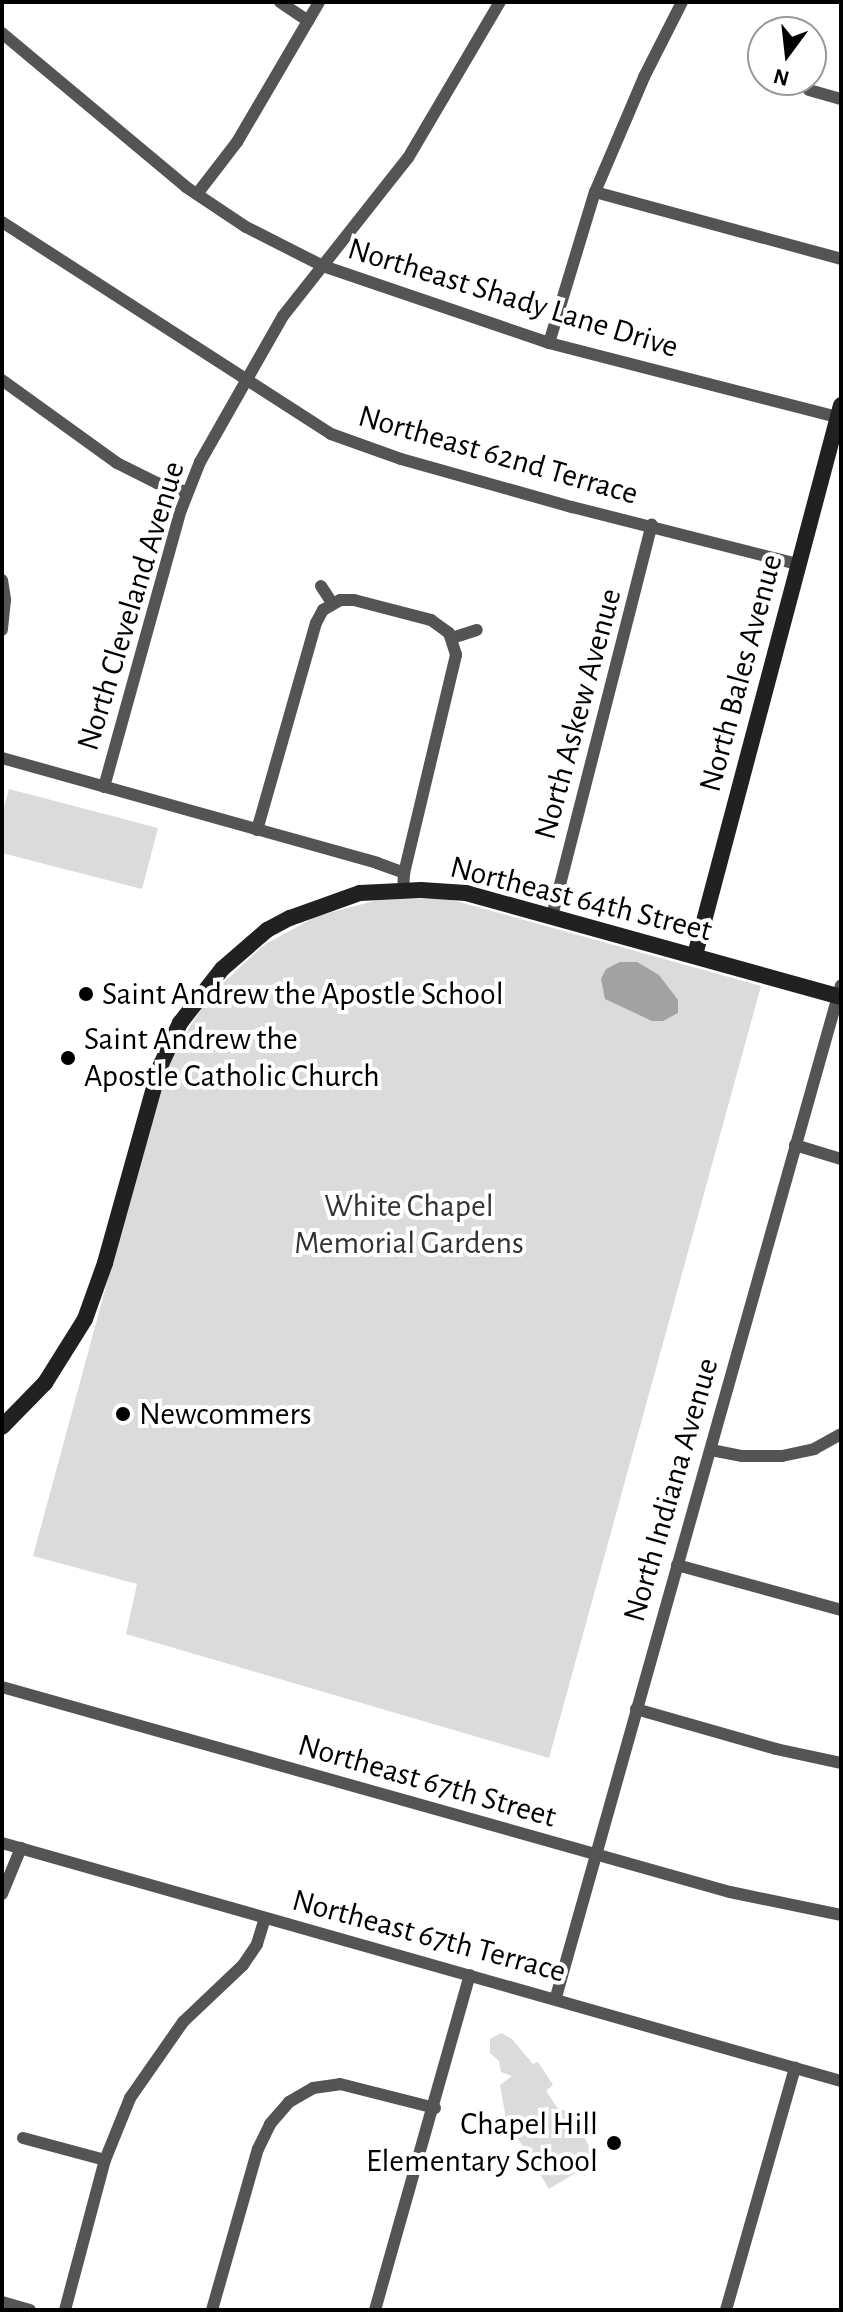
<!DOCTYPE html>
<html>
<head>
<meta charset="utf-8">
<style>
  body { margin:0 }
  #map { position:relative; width:843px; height:2312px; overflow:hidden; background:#fff; font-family:"Alegreya Sans",sans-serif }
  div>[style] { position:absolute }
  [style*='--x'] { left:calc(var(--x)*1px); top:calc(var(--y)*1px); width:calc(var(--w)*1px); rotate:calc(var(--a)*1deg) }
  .green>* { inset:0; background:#dbdbdb }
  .water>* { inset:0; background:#a2a2a2 }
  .street>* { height:12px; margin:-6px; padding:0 6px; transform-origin:6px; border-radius:6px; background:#545454 }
  .secondary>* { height:16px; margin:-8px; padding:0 8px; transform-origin:8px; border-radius:8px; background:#212121 }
  .dots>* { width:22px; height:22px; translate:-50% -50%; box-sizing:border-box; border:4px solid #fff; border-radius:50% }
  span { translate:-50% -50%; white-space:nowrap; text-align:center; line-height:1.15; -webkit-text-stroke:8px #fff; paint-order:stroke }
  .street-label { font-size:32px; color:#000 }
  .poi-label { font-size:32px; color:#000 }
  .left { translate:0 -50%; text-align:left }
  .right { translate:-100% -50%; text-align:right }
  .park-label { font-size:32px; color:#323232 }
  .frame { position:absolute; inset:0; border:4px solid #000; pointer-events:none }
  .north { position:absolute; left:747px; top:16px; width:80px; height:80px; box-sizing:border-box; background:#fff; border:2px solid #999; border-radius:50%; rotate:195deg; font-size:22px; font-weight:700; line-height:32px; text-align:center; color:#000 }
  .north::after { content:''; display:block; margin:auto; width:28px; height:36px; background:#000; clip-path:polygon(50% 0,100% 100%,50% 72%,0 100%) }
</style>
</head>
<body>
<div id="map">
  <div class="green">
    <i style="clip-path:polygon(9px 789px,158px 828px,142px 889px,2px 853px,2px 815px)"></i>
    <i style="clip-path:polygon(445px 898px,761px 986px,549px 1758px,126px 1634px,137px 1584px,33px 1556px,151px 1120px,174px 1054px,208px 997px,264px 945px,317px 916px,378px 900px)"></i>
    <i style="clip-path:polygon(501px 2033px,512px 2039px,533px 2064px,538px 2062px,553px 2085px,546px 2091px,559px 2110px,568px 2110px,591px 2149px,585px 2176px,577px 2172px,549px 2189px,506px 2119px,500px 2085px,512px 2076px,501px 2072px,499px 2061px,490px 2053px,490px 2039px)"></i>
  </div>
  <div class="water">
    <i style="clip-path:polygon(620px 962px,637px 962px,659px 975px,678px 1000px,678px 1013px,663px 1021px,652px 1021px,605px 999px,601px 979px,606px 969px)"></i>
  </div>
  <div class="street">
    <i style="--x:280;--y:2;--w:34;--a:34"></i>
    <i style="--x:2;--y:33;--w:240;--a:39.9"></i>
    <i style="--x:186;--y:187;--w:72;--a:33.7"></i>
    <i style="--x:246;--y:227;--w:86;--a:26.9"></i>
    <i style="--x:323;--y:266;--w:239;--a:18.8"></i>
    <i style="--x:549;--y:343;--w:301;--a:14.4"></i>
    <i style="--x:809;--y:90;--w:33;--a:16"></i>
    <i style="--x:595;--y:192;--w:255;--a:15.2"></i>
    <i style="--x:197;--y:194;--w:66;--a:-52.4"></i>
    <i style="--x:237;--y:142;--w:162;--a:-59.6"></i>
    <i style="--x:2;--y:222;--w:391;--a:32.8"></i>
    <i style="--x:331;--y:434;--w:74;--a:19.7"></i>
    <i style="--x:401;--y:459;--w:178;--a:15.7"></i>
    <i style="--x:572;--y:507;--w:233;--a:14.2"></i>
    <i style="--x:549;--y:343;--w:158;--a:-73.1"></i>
    <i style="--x:595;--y:192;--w:125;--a:-66.9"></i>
    <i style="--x:644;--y:77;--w:84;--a:-63.1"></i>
    <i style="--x:2;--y:380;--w:142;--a:35.8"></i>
    <i style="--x:117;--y:463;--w:45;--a:26.6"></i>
    <i style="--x:157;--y:483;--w:31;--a:17"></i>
    <i style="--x:2;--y:580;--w:20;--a:81"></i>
    <i style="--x:5;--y:600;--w:30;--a:96"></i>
    <i style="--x:321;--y:586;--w:20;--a:57"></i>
    <i style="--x:452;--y:638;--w:26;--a:-18"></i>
    <i style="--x:2;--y:758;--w:389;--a:15.6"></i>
    <i style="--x:377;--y:863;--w:29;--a:20"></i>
    <i style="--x:404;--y:873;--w:17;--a:93"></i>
    <i style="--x:104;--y:787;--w:288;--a:-74.5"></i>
    <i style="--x:181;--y:510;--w:52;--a:-68.4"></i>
    <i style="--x:200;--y:462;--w:168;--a:-60.4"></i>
    <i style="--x:283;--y:316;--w:201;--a:-51.7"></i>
    <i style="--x:408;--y:158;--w:181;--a:-59.5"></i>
    <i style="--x:257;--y:830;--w:215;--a:-74.1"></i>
    <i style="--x:316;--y:623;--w:15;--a:-62"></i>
    <i style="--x:323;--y:610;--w:20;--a:-30"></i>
    <i style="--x:340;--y:600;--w:14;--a:0"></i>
    <i style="--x:354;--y:600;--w:80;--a:14.6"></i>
    <i style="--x:431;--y:620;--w:22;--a:36"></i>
    <i style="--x:449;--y:633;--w:23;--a:72"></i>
    <i style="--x:456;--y:655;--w:224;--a:103.4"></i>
    <i style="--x:552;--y:916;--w:404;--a:-75.7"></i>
    <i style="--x:795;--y:1145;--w:48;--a:16.9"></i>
    <i style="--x:711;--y:1450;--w:32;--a:11"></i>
    <i style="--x:742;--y:1456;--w:40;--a:0"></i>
    <i style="--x:782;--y:1456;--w:33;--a:-12"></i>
    <i style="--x:814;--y:1449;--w:31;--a:-29"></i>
    <i style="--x:677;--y:1565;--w:170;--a:15.3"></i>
    <i style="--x:2;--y:1687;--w:756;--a:15.73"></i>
    <i style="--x:730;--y:1892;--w:113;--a:11.7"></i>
    <i style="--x:636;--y:1709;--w:146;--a:15.9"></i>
    <i style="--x:776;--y:1749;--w:66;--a:12.2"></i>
    <i style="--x:2;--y:1843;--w:872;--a:15.84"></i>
    <i style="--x:2;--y:1894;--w:50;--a:-67.6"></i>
    <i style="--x:556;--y:1997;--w:1051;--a:-74.27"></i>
    <i style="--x:23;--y:2138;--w:85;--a:15"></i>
    <i style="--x:2;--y:2302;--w:29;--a:16"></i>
    <i style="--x:65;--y:2310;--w:155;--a:-75.1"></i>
    <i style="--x:105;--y:2160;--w:67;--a:-68"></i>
    <i style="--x:130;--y:2098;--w:93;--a:-55.1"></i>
    <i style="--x:183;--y:2022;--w:83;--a:-43.5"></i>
    <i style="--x:243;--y:1965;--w:25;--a:-56"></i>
    <i style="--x:257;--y:1944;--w:27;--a:-73"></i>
    <i style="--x:212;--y:2310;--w:167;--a:-74.1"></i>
    <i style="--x:258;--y:2149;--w:28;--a:-64"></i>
    <i style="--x:270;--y:2124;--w:29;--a:-49"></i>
    <i style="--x:289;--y:2102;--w:28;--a:-30"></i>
    <i style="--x:313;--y:2088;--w:27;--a:-8"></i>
    <i style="--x:340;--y:2084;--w:98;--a:14.2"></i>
    <i style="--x:375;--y:2310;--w:348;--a:-74.2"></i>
    <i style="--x:726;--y:2310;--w:252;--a:-74.1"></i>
  </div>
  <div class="secondary">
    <i style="--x:695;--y:955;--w:569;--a:-75.13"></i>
    <i style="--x:2;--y:1427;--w:62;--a:-45.7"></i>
    <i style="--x:45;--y:1383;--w:75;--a:-58"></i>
    <i style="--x:85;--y:1319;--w:59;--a:-70.3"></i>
    <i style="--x:105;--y:1263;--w:201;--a:-74.4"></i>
    <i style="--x:159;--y:1069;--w:51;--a:-65.5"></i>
    <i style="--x:180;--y:1023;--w:68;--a:-52.1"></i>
    <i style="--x:222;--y:969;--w:60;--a:-40.9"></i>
    <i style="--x:267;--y:930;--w:26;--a:-28"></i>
    <i style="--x:290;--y:918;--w:74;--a:-19.7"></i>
    <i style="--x:360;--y:893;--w:61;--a:-2.8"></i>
    <i style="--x:421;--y:890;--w:45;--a:3.8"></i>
    <i style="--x:466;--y:893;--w:389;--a:15.5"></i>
  </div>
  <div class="dots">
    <i style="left:86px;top:994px;background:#000"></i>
    <i style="left:68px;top:1058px;background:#000"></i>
    <i style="left:123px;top:1414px;background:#000"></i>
    <i style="left:614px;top:2143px;background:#000"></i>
  </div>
  <div class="street-label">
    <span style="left:513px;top:298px;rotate:17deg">Northeast Shady Lane Drive</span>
    <span style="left:498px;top:455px;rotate:16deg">Northeast 62nd Terrace</span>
    <span style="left:131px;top:606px;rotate:-73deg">North Cleveland Avenue</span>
    <span style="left:741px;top:673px;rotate:-75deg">North Bales Avenue</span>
    <span style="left:578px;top:714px;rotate:-75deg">North Askew Avenue</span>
    <span style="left:581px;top:899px;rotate:14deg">Northeast 64th Street</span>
    <span style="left:671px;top:1490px;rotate:-74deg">North Indiana Avenue</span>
    <span style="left:427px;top:1781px;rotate:16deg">Northeast 67th Street</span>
    <span style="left:429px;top:1936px;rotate:15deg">Northeast 67th Terrace</span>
  </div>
  <div class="poi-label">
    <span class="left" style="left:102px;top:994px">Saint Andrew the Apostle School</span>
    <span class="left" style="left:84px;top:1058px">Saint Andrew the<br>Apostle Catholic Church</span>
    <span class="left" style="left:139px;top:1414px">Newcommers</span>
    <span class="right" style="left:598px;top:2143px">Chapel Hill<br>Elementary School</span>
  </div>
  <div class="park-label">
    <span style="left:409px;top:1225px">White Chapel<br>Memorial Gardens</span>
  </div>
  <div class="frame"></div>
  <div class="north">N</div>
</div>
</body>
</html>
